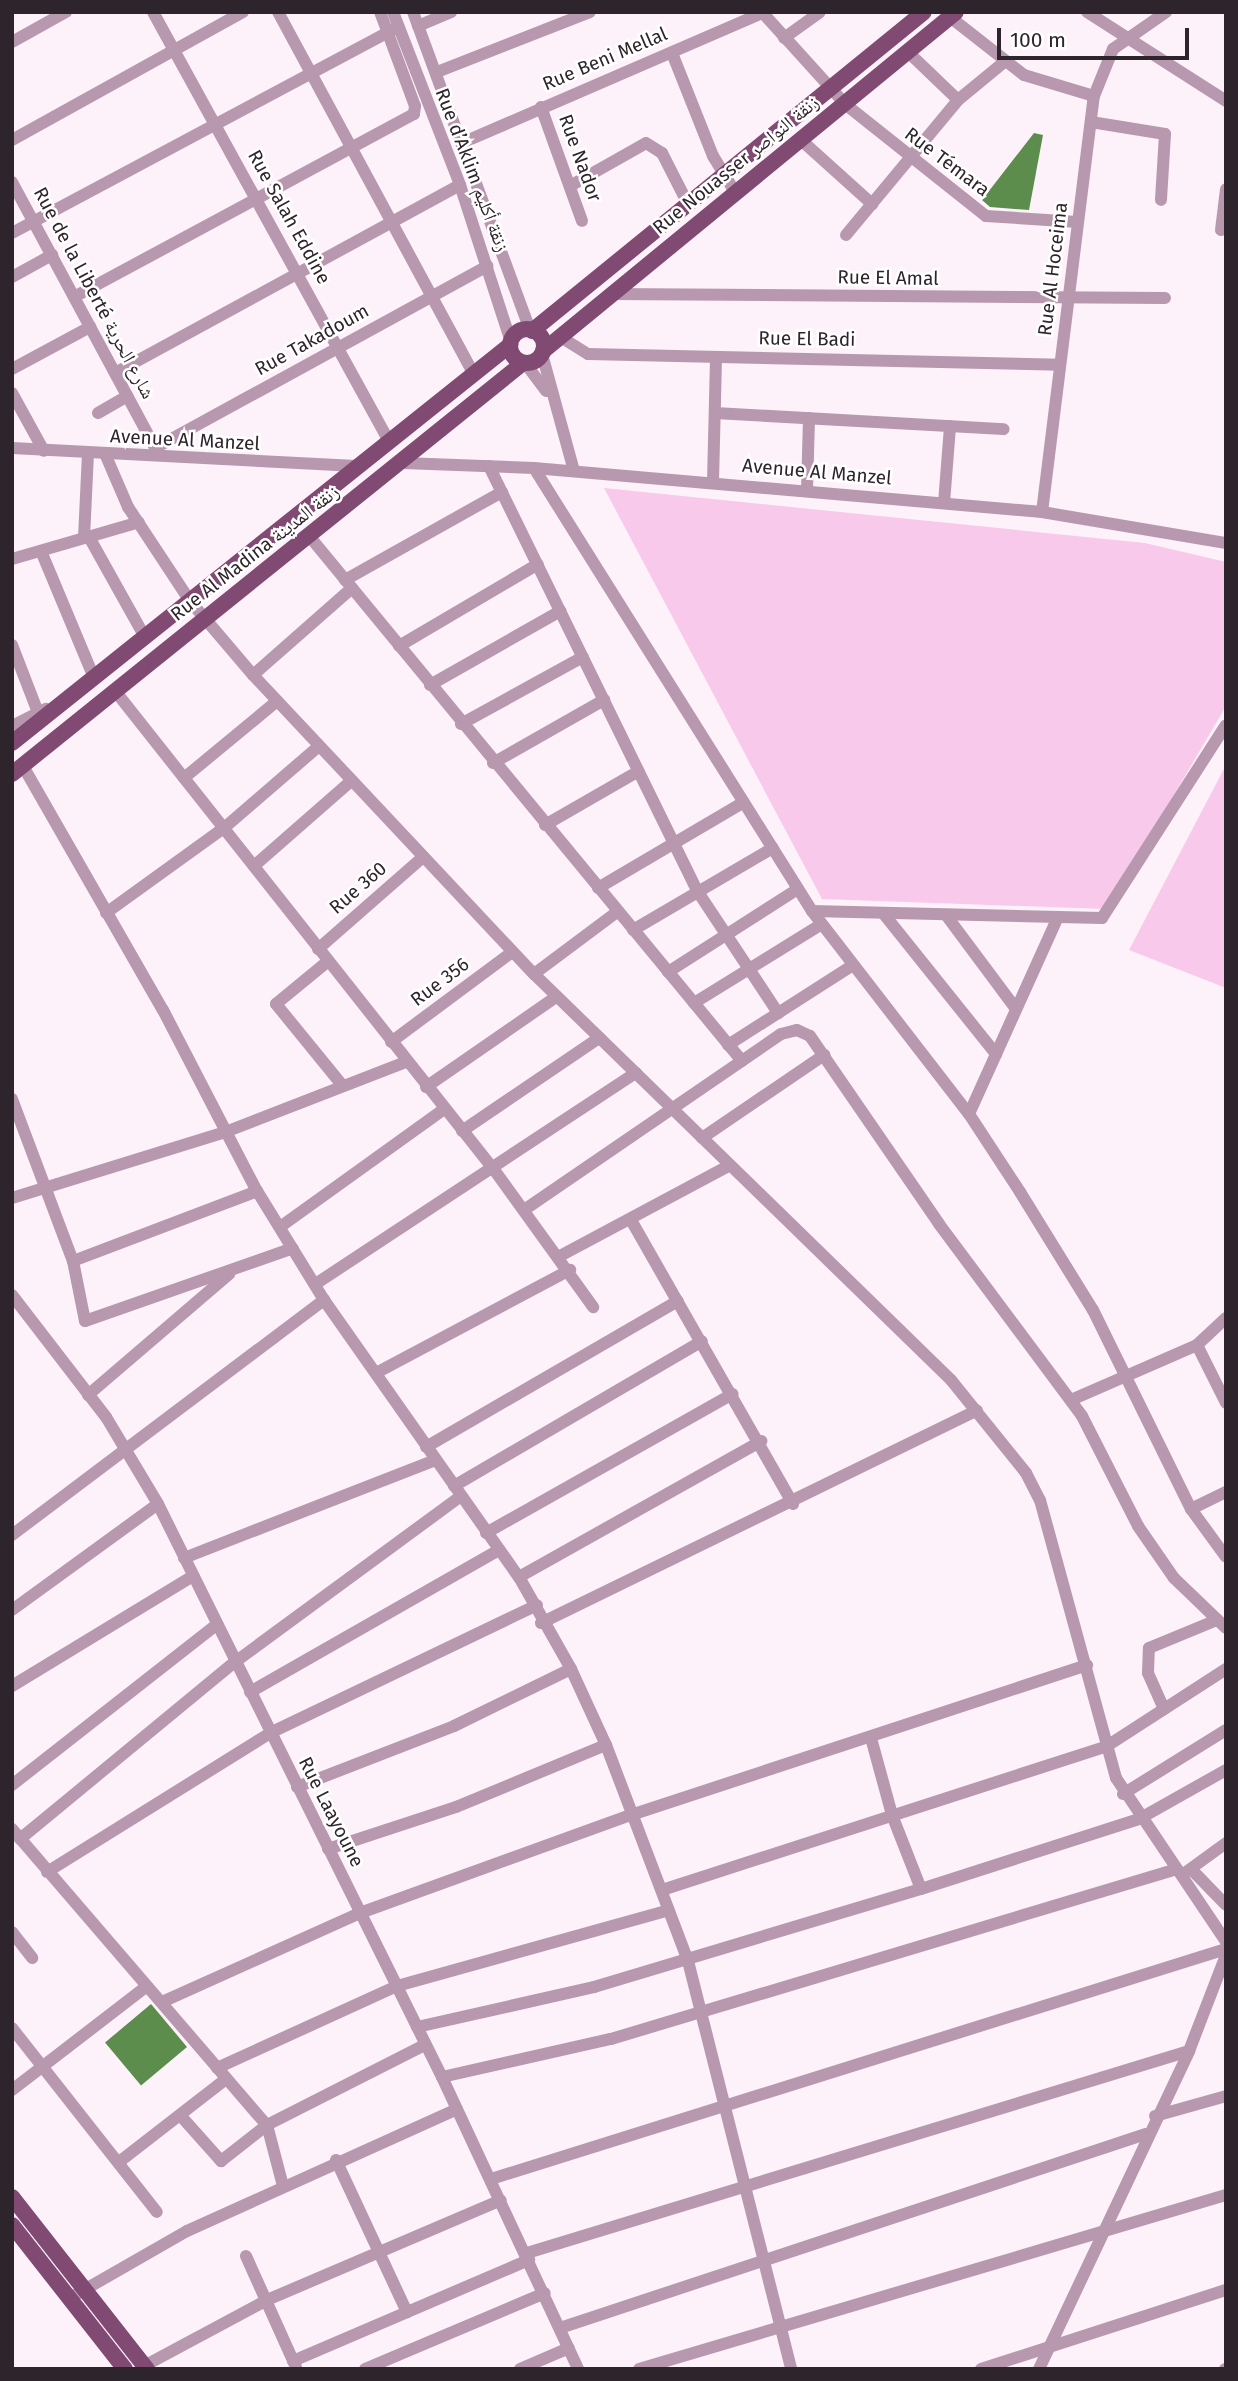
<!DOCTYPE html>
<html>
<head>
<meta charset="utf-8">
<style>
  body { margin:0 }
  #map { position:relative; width:1238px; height:2381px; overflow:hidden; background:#fdf2fa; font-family:"Fira Sans","Noto Naskh Arabic",sans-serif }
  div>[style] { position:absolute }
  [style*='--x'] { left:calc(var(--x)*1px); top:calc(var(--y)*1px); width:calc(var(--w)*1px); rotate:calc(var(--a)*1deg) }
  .green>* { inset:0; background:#f8c9ea }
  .building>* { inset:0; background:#5c8d4d; transform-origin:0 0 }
  .minor>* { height:12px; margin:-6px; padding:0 6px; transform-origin:6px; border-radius:6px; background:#b898ae }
  .major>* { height:16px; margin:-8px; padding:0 8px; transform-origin:8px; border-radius:8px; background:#804a72 }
  .major>.ring { margin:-8px; padding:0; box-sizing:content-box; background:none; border:16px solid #804a72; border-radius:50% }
  span { translate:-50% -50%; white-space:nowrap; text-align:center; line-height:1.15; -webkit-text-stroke:5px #fff; paint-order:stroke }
  .street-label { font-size:19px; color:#2e242b }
  .frame { position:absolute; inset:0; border:14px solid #2e242b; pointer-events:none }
  .scale { position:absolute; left:997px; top:28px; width:192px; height:32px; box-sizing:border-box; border:4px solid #2e242b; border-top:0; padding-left:9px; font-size:21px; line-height:24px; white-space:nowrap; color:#2e242b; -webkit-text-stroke:5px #fff; paint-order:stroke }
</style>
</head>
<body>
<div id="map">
  <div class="green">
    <i style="clip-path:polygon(604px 488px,1145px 543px,1226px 562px,1226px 706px,1107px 909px,822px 899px)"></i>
    <i style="clip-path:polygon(1226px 765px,1226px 988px,1129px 950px)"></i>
  </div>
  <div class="building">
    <i style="clip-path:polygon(1034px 133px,1043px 135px,1029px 210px,990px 207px,982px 200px)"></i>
    <i style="left:151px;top:2004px;width:56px;height:60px;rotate:50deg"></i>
  </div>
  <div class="minor">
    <i style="--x:153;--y:12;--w:490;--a:61.2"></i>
    <i style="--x:278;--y:12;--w:409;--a:61.6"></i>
    <i style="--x:393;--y:12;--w:186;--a:68.8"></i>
    <i style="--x:460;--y:185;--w:165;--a:72"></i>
    <i style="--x:413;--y:12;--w:339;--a:69.8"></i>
    <i style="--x:762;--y:12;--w:124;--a:47.9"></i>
    <i style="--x:845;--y:104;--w:180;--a:38.5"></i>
    <i style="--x:986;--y:216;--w:92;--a:3.7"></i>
    <i style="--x:1087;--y:12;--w:165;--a:32.6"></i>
    <i style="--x:950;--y:17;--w:94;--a:38.1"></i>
    <i style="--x:1024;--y:75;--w:73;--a:16.7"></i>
    <i style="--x:418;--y:26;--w:36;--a:-23"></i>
    <i style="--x:784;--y:38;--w:44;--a:-35.8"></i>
    <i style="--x:12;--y:42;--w:62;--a:-29.1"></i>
    <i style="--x:908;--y:52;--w:69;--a:43.8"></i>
    <i style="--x:672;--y:53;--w:111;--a:68.3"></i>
    <i style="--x:713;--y:156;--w:42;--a:58.6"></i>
    <i style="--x:437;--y:72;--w:164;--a:-21.4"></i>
    <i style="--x:541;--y:107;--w:121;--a:70.2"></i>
    <i style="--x:1091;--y:122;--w:75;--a:9.2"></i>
    <i style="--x:1165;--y:134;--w:66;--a:93.5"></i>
    <i style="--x:12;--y:140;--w:264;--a:-29"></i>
    <i style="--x:801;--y:140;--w:96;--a:42"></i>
    <i style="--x:464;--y:142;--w:325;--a:-23.4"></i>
    <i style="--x:12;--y:182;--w:308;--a:61.7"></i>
    <i style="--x:570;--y:186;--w:87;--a:-29.5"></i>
    <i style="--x:646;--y:143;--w:19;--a:32"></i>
    <i style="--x:662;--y:153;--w:55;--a:63"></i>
    <i style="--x:1221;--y:230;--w:41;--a:-83"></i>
    <i style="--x:12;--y:233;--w:438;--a:-28.1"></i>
    <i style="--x:846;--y:235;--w:175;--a:-50.3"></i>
    <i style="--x:958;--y:100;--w:58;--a:-39.4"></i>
    <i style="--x:12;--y:277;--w:46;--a:-28.8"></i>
    <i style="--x:610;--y:294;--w:555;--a:0.41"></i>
    <i style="--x:74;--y:297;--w:386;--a:-28.3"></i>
    <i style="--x:414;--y:114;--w:8;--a:-83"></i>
    <i style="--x:415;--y:106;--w:100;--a:-110.4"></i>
    <i style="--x:559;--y:336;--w:34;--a:32"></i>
    <i style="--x:588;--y:354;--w:472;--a:1.3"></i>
    <i style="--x:542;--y:354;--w:121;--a:74.7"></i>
    <i style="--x:525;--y:363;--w:35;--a:53"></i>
    <i style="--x:12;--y:369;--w:89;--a:-28.3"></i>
    <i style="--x:115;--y:373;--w:393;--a:-28.6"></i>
    <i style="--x:12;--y:393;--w:66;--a:61.1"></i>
    <i style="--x:98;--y:413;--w:34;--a:-30"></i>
    <i style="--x:715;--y:413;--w:289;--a:3.2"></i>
    <i style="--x:12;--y:448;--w:345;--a:3"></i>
    <i style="--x:155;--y:448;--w:379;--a:-28.7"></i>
    <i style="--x:106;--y:456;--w:56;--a:66.7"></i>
    <i style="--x:128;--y:507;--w:113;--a:56.6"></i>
    <i style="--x:190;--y:601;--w:97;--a:49.6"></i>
    <i style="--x:253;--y:675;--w:410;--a:46.8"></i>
    <i style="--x:534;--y:974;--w:582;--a:44.23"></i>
    <i style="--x:951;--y:1380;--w:119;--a:51.1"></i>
    <i style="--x:1026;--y:1473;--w:30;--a:63"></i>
    <i style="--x:1040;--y:1500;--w:288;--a:74.7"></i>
    <i style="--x:1116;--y:1778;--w:197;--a:56.1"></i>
    <i style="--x:403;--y:463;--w:131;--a:2.2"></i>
    <i style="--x:534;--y:468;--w:510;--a:4.95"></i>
    <i style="--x:1042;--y:512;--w:187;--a:9.6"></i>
    <i style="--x:489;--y:466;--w:471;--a:63.9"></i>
    <i style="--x:696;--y:889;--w:149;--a:56.5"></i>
    <i style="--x:534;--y:468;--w:523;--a:57.89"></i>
    <i style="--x:812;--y:911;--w:257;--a:52.3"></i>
    <i style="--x:969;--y:1114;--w:93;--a:56.8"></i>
    <i style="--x:1020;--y:1192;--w:139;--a:58.3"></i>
    <i style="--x:1093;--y:1310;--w:222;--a:63.8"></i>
    <i style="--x:1191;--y:1509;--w:59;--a:53.9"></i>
    <i style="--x:713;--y:482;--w:125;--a:-88.6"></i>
    <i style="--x:807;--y:490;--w:72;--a:-88.4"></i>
    <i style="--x:944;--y:503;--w:77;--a:-85.5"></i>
    <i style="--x:1042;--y:512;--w:419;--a:-82.9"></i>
    <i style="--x:1094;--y:96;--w:51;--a:-68"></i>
    <i style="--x:1113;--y:49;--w:65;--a:-34.9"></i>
    <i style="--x:89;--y:537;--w:115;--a:60.8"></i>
    <i style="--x:310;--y:537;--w:679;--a:50.5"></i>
    <i style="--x:84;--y:538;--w:84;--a:-87.3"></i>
    <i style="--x:41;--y:551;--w:138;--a:67.3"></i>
    <i style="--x:12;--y:559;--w:132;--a:-16.2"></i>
    <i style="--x:345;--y:580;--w:180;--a:-29.3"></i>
    <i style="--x:12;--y:645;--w:80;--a:68.9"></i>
    <i style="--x:399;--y:646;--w:161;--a:-30.5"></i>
    <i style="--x:253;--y:675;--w:132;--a:-41.3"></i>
    <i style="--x:430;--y:685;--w:150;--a:-29.6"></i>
    <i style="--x:116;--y:692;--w:611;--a:51.65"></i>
    <i style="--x:495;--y:1171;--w:168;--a:54.2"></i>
    <i style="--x:461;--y:724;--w:139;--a:-28.8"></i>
    <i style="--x:12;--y:726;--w:38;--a:-27"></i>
    <i style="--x:493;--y:763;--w:128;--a:-29.6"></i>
    <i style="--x:23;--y:766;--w:281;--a:60.2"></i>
    <i style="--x:163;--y:1010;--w:204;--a:62.6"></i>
    <i style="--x:257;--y:1191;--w:128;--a:58.4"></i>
    <i style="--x:324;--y:1300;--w:339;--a:54.9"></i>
    <i style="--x:519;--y:1577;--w:106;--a:60.5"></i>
    <i style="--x:571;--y:1669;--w:84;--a:65.3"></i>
    <i style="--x:606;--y:1745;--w:231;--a:69.2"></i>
    <i style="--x:688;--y:1961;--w:421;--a:75.8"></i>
    <i style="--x:184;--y:778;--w:121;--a:-39.6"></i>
    <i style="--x:545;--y:825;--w:108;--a:-29.9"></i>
    <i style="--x:254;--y:866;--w:129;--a:-41.2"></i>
    <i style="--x:598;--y:888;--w:169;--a:-30.5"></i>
    <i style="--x:812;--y:911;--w:290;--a:1.4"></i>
    <i style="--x:1102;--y:918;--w:229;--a:-57.3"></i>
    <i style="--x:106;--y:913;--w:145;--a:-35.8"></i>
    <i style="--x:224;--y:828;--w:124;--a:-40.8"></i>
    <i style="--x:883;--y:913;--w:181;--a:51.3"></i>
    <i style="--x:946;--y:915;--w:117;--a:53.3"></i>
    <i style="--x:633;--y:930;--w:162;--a:-30.4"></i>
    <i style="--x:318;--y:949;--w:140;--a:-41.2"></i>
    <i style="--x:327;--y:962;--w:66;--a:140.5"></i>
    <i style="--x:276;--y:1004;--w:104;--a:50.8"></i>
    <i style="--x:668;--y:972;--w:154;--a:-32.6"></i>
    <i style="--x:534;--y:974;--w:104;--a:-36.8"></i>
    <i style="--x:694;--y:1003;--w:150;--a:-31.7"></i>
    <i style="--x:391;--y:1042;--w:151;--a:-36.6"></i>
    <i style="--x:728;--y:1045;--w:148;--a:-32.6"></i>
    <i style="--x:426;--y:1087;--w:158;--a:-34.7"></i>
    <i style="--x:12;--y:1099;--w:173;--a:69.4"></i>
    <i style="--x:73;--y:1261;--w:61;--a:78.7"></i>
    <i style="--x:85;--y:1321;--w:220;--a:-19.3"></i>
    <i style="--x:969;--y:1114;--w:216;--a:-65.7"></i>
    <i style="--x:462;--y:1131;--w:166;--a:-34.2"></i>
    <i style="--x:702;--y:1138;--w:148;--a:-34.2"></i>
    <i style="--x:12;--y:1198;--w:226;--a:-17.2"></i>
    <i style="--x:228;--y:1131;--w:191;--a:-21.2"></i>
    <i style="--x:524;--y:1210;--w:311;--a:-34.4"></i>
    <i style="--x:781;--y:1034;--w:16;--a:-14"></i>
    <i style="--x:797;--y:1030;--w:14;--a:25"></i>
    <i style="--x:810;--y:1036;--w:228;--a:55.5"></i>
    <i style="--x:939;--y:1224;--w:239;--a:53.3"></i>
    <i style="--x:1082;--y:1416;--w:123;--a:63"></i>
    <i style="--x:1138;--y:1526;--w:63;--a:55.3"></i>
    <i style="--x:1174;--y:1578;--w:72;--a:43.9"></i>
    <i style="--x:631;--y:1220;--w:327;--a:60.3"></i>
    <i style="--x:280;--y:1227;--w:202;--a:-35.7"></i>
    <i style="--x:558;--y:1257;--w:195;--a:-28.1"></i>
    <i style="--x:73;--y:1261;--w:197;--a:-20.8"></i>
    <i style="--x:317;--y:1283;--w:382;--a:-33.4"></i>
    <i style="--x:12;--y:1295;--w:154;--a:52.4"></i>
    <i style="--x:106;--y:1417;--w:101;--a:59.1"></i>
    <i style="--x:158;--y:1504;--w:640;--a:63.64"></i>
    <i style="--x:442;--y:2077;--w:322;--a:65"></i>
    <i style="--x:1197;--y:1345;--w:65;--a:63.4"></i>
    <i style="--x:376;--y:1373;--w:220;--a:-28"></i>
    <i style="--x:88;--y:1395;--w:186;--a:-40.6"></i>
    <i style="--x:1071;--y:1400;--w:137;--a:-23.6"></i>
    <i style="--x:1197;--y:1345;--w:40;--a:-43"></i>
    <i style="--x:426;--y:1447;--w:291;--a:-30.1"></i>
    <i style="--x:454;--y:1486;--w:287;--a:-30.3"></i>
    <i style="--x:1191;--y:1509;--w:39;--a:-26"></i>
    <i style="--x:486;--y:1533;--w:283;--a:-29.4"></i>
    <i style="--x:12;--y:1535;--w:391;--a:-37"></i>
    <i style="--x:184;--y:1558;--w:269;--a:-21.3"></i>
    <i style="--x:519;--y:1577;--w:278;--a:-29.3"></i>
    <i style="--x:12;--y:1610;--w:180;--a:-36"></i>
    <i style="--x:541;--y:1623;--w:485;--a:-26"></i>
    <i style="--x:12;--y:1686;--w:212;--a:-31.3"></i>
    <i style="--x:250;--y:1692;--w:287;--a:-29.7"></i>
    <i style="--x:1164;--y:1709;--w:39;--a:-114"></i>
    <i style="--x:1148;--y:1673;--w:25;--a:-88"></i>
    <i style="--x:1149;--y:1648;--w:74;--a:-22.4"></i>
    <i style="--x:871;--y:1738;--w:80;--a:74.7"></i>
    <i style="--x:892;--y:1815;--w:79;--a:68.6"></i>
    <i style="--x:12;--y:1785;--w:259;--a:-38.1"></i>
    <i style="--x:297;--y:1787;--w:168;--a:-21.2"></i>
    <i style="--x:454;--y:1726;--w:130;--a:-26"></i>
    <i style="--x:1123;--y:1794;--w:121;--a:-31.9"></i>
    <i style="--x:12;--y:1829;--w:391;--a:49.3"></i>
    <i style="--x:267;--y:2125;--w:177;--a:-26.9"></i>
    <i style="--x:20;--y:1839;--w:278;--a:-39.5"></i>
    <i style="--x:235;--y:1662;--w:280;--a:-36.3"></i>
    <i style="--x:328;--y:1849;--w:135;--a:-18.2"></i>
    <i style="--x:456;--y:1807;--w:162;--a:-22.5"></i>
    <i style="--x:1191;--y:1869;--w:50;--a:45.8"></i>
    <i style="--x:47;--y:1872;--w:263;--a:-31.9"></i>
    <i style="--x:270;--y:1733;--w:296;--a:-25.6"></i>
    <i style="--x:1182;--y:1875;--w:54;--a:-36"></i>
    <i style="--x:662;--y:1890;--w:468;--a:-17.9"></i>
    <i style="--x:1107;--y:1746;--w:142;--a:-32.9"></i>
    <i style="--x:12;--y:1932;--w:33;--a:52"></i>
    <i style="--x:162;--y:2002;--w:217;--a:-24.2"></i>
    <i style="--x:360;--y:1913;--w:291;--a:-19.9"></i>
    <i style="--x:634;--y:1814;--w:477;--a:-18.2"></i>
    <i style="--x:417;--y:2027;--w:181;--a:-12.7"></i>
    <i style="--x:594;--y:1987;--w:341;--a:-16.7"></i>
    <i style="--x:921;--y:1889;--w:229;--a:-17.8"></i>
    <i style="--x:1139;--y:1819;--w:100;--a:-29.4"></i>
    <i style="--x:12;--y:2028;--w:234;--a:51.8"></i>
    <i style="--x:217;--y:2068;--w:198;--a:-24.5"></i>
    <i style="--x:397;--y:1986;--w:282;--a:-15.6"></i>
    <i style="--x:442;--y:2077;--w:173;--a:-12.7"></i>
    <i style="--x:611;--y:2039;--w:591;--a:-16.72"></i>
    <i style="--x:12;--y:2090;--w:170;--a:-37.6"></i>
    <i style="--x:180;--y:2115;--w:62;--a:48.3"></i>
    <i style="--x:221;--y:2161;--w:58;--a:-38"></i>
    <i style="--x:267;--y:2125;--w:63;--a:75.3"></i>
    <i style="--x:1155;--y:2116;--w:74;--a:-15.7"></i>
    <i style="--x:336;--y:2160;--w:168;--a:65"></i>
    <i style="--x:119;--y:2162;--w:135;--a:-37.8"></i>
    <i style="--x:491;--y:2179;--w:770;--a:-17.38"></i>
    <i style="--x:527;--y:2253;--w:692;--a:-16.97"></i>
    <i style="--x:246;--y:2256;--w:122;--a:65.8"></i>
    <i style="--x:70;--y:2298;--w:135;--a:-29.8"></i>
    <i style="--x:187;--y:2231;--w:296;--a:-24.3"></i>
    <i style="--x:560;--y:2328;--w:617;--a:-18.32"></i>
    <i style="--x:293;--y:2361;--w:257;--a:-23.2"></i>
    <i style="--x:144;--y:2366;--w:140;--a:-28.2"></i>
    <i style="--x:267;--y:2300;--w:254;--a:-23.1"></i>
    <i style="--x:365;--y:2369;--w:195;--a:-22.9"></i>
    <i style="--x:520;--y:2369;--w:53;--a:-23.2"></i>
    <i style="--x:639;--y:2369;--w:612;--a:-16.51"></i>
    <i style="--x:981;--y:2369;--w:257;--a:-17.9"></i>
    <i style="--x:1039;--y:2369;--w:352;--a:-64.7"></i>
    <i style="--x:1189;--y:2051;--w:103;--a:-68.9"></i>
    <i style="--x:1225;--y:2369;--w:1;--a:0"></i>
  </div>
  <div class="major">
    <i class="ring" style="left:510px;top:329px;width:18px;height:18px"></i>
    <i style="--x:532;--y:331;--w:505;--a:-39.14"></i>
    <i style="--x:543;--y:351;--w:534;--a:-39.38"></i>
    <i style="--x:12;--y:743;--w:638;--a:-38.63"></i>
    <i style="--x:12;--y:774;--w:656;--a:-38.81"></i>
    <i style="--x:12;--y:2197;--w:219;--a:51.9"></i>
    <i style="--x:12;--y:2225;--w:183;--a:51.9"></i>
  </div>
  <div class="street-label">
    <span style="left:605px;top:59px;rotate:-23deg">Rue Beni Mellal</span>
    <span style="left:580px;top:158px;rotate:70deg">Rue Nador</span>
    <span style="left:947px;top:162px;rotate:37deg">Rue Témara</span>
    <span style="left:736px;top:165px;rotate:-39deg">Rue Nouasser زنقة النواصر</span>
    <span style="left:472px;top:170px;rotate:69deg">Rue d’Aklim زنقة أكليم</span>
    <span style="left:289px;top:217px;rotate:61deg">Rue Salah Eddine</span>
    <span style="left:1053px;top:269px;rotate:-83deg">Rue Al Hoceima</span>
    <span style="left:888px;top:278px;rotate:1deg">Rue El Amal</span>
    <span style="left:94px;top:293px;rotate:62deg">Rue de la Liberté شارع الحرية</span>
    <span style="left:807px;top:339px;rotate:1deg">Rue El Badi</span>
    <span style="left:312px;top:340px;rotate:-29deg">Rue Takadoum</span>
    <span style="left:185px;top:440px;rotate:3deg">Avenue Al Manzel</span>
    <span style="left:817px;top:472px;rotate:5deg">Avenue Al Manzel</span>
    <span style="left:255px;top:553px;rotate:-38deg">Rue Al Madina زنقة المدينة</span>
    <span style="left:358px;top:888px;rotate:-41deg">Rue 360</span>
    <span style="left:440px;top:982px;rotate:-37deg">Rue 356</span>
    <span style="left:331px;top:1812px;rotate:63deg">Rue Laayoune</span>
  </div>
  <div class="frame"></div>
  <div class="scale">100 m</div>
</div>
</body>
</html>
